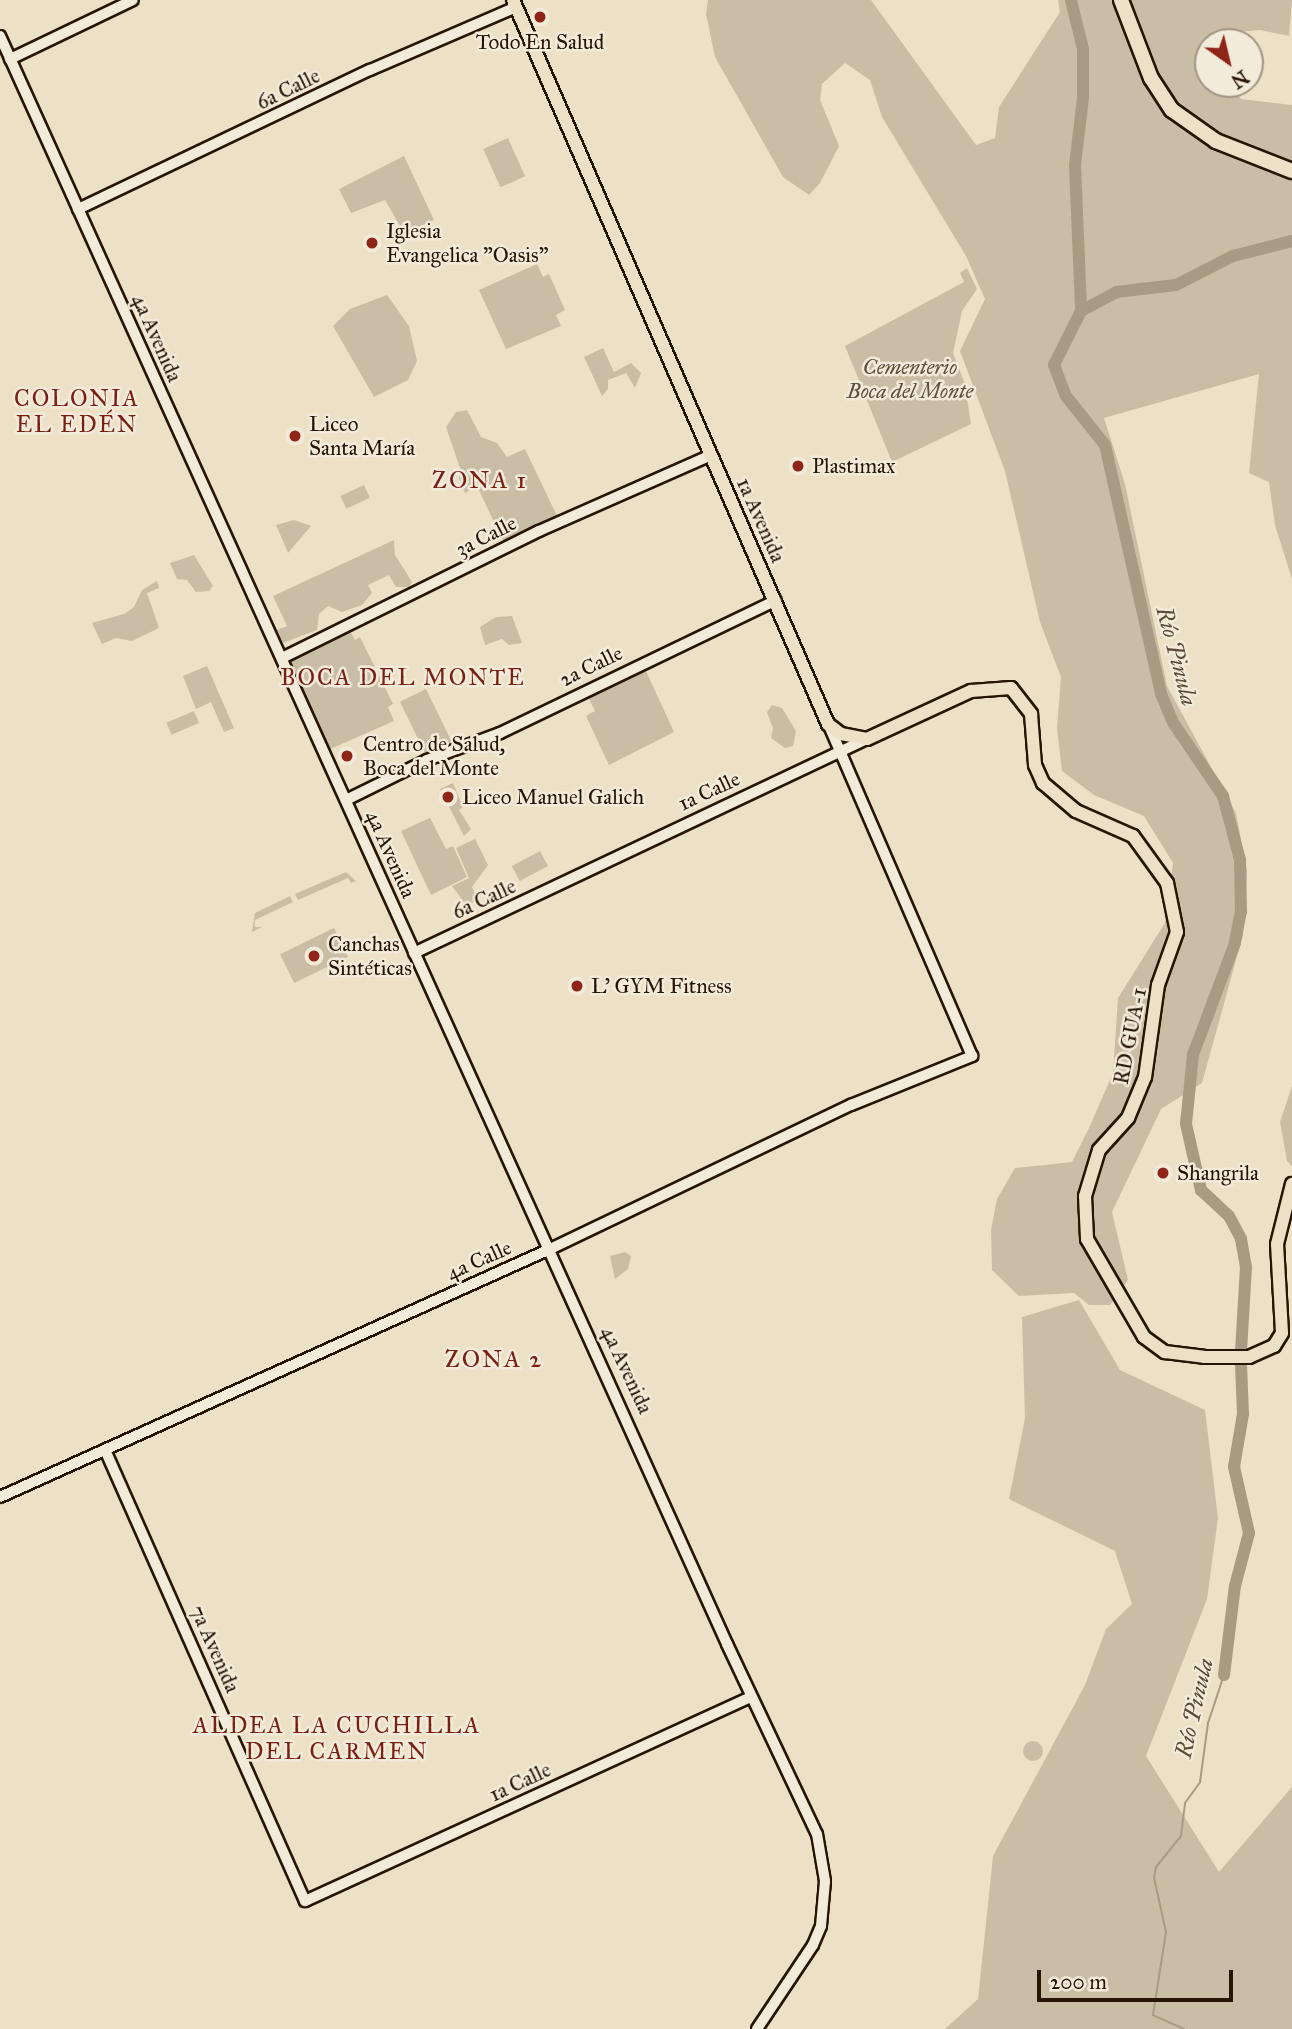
<!DOCTYPE html>
<html>
<head>
<meta charset="utf-8">
<style>
  body { margin:0 }
  #map { position:relative; width:1292px; height:2029px; overflow:hidden; background:#ece0c6; font-family:"IM FELL Great Primer",serif }
  div>[style] { position:absolute }
  [style*='--x'] { left:calc(var(--x)*1px); top:calc(var(--y)*1px); width:calc(var(--w)*1px); rotate:calc(var(--a)*1deg) }
  .green>* { inset:0; background:#cabda5; transform-origin:0 0 }
  .round { border-radius:50% }
  .stream>* { height:2px; margin:-1px; padding:0 1px; transform-origin:1px; border-radius:1px; background:#a89b83 }
  .river>* { height:12px; margin:-6px; padding:0 6px; transform-origin:6px; border-radius:6px; background:#a89b83 }
  .roads { filter:drop-shadow(2px 0 #251502) drop-shadow(-2px 0 #251502) drop-shadow(0 2px #251502) drop-shadow(0 -2px #251502) }
  .secondary>* { height:10px; margin:-5px; padding:0 5px; transform-origin:5px; border-radius:5px; background:#f3ebda }
  .primary>* { height:12px; margin:-6px; padding:0 6px; transform-origin:6px; border-radius:6px; background:#ece0c6 }
  .highway>* { height:14px; margin:-7px; padding:0 7px; transform-origin:7px; border-radius:7px; background:#ece0c6 }
  .dots>* { width:19px; height:19px; translate:-50% -50%; box-sizing:border-box; border:4px solid #f3ebda; border-radius:50% }
  span { translate:-50% -50%; white-space:nowrap; text-align:center; line-height:1.15; -webkit-text-stroke:5px #f3ebda; paint-order:stroke }
  .poi-label { font-size:21px; color:#251502 }
  .left { translate:0 -50%; text-align:left }
  .street-label { font-size:21px; color:#251502 }
  .park-label { font-size:21px; color:#5f503b; font-style:italic }
  .neighbourhood-label { font-size:23px; color:#7a1f14; letter-spacing:2px }
  .water-label { font-size:23px; color:#594b36; font-style:italic }
  .quarter-label { font-size:24px; color:#7a1f14; letter-spacing:2px }
  .north { position:absolute; left:1194px; top:28px; width:70px; height:70px; box-sizing:border-box; background:#f3ebda; border:2px solid #a19584; border-radius:50%; rotate:146deg; font-size:19px; font-weight:700; line-height:28px; text-align:center; color:#251502 }
  .north::after { content:''; display:block; margin:auto; width:24px; height:32px; background:#8f2418; clip-path:polygon(50% 0,100% 100%,50% 72%,0 100%) }
  .scale { position:absolute; left:1037px; top:1970px; width:196px; height:32px; box-sizing:border-box; border:4px solid #251502; border-top:0; padding-left:9px; font-size:21px; line-height:24px; white-space:nowrap; color:#251502; -webkit-text-stroke:5px #f3ebda; paint-order:stroke }
</style>
</head>
<body>
<div id="map">
  <div class="green">
    <i style="clip-path:polygon(708px 0,871px 0,976px 145px,995px 138px,999px 107px,1060px 12px,1058px 0,1292px 0,1289px 36px,1260px 30px,1228px 33px,1223px 42px,1208px 42px,1208px 84px,1232px 84px,1241px 99px,1292px 105px,1292px 579px,1275px 525px,1269px 482px,1249px 473px,1259px 374px,1104px 418px,1125px 484px,1167px 686px,1236px 813px,1247px 871px,1243px 935px,1202px 1083px,1161px 1109px,1112px 1212px,1128px 1280px,1110px 1305px,1089px 1305px,1074px 1293px,1019px 1296px,992px 1270px,991px 1230px,997px 1199px,1015px 1168px,1072px 1162px,1089px 1128px,1113px 1073px,1118px 998px,1165px 923px,1173px 863px,1144px 816px,1094px 795px,1062px 771px,1057px 728px,1061px 677px,1040px 622px,1005px 471px,960px 351px,985px 299px,966px 256px,882px 117px,870px 80px,845px 63px,822px 84px,820px 100px,839px 146px,820px 183px,809px 195px,783px 177px,715px 57px,706px 14px)"></i>
    <i style="left:508px;top:138px;width:42px;height:27px;rotate:66deg"></i>
    <i style="clip-path:polygon(404px 156px,434px 220px,404px 233px,385px 200px,351px 213px,339px 189px)"></i>
    <i style="clip-path:polygon(537px 264px,543px 277px,549px 274px,565px 310px,556px 315px,561px 326px,506px 349px,479px 290px)"></i>
    <i style="clip-path:polygon(967px 268px,977px 289px,962px 311px,953px 353px,965px 384px,971px 424px,892px 462px,845px 346px,964px 282px,960px 273px)"></i>
    <i style="clip-path:polygon(387px 295px,409px 326px,417px 361px,408px 380px,374px 397px,333px 326px,350px 309px)"></i>
    <i style="clip-path:polygon(603px 348px,614px 372px,631px 363px,641px 373px,635px 388px,626px 373px,608px 380px,608px 389px,602px 396px,584px 357px)"></i>
    <i style="clip-path:polygon(467px 410px,481px 437px,497px 443px,507px 457px,525px 449px,558px 518px,505px 545px,477px 486px,465px 493px,459px 478px,460px 468px,446px 427px,456px 412px)"></i>
    <i style="left:364px;top:485px;width:14px;height:26px;rotate:65deg"></i>
    <i style="clip-path:polygon(294px 520px,311px 526px,288px 553px,276px 525px)"></i>
    <i style="clip-path:polygon(394px 540px,395px 555px,412px 582px,409px 587px,396px 587px,389px 575px,368px 585px,372px 593px,362px 605px,342px 612px,328px 606px,319px 614px,317px 630px,283px 643px,277px 630px,287px 626px,273px 596px)"></i>
    <i style="clip-path:polygon(194px 555px,213px 586px,209px 591px,196px 592px,187px 580px,177px 579px,170px 563px)"></i>
    <i style="clip-path:polygon(157px 581px,159px 588px,147px 593px,159px 628px,132px 641px,116px 638px,102px 644px,92px 623px,124px 614px,134px 607px,142px 590px)"></i>
    <i style="clip-path:polygon(512px 616px,522px 643px,509px 645px,502px 639px,485px 645px,480px 627px,496px 617px)"></i>
    <i style="clip-path:polygon(350px 631px,355px 640px,360px 637px,393px 704px,388px 707px,394px 721px,328px 750px,285px 661px)"></i>
    <i style="clip-path:polygon(207px 666px,234px 728px,224px 732px,211px 702px,196px 709px,183px 676px)"></i>
    <i style="clip-path:polygon(645px 669px,674px 732px,609px 765px,586px 716px,595px 711px,586px 693px)"></i>
    <i style="left:426px;top:689px;width:62px;height:29px;rotate:64deg"></i>
    <i style="clip-path:polygon(772px 705px,782px 708px,796px 731px,793px 746px,785px 748px,771px 738px,773px 728px,767px 712px)"></i>
    <i style="left:194px;top:711px;width:13px;height:30px;rotate:67deg"></i>
    <i style="clip-path:polygon(453px 783px,463px 807px,459px 810px,471px 829px,464px 836px,440px 789px)"></i>
    <i style="clip-path:polygon(430px 818px,446px 849px,453px 846px,467px 877px,431px 895px,401px 831px)"></i>
    <i style="clip-path:polygon(475px 839px,488px 865px,472px 887px,478px 900px,466px 905px,452px 886px,469px 878px,456px 848px)"></i>
    <i style="left:540px;top:851px;width:17px;height:32px;rotate:62deg"></i>
    <i style="clip-path:polygon(346px 872px,356px 881px,351px 883px,348px 878px,298px 900px,295px 894px)"></i>
    <i style="clip-path:polygon(290px 896px,293px 902px,255px 920px,255px 927px,262px 927px,252px 932px,255px 913px)"></i>
    <i style="left:334px;top:928px;width:32px;height:60px;rotate:64deg"></i>
    <i style="clip-path:polygon(1292px 1086px,1292px 1166px,1287px 1161px,1280px 1122px)"></i>
    <i style="clip-path:polygon(625px 1252px,631px 1256px,628px 1269px,615px 1279px,610px 1256px)"></i>
    <i style="clip-path:polygon(1079px 1300px,1120px 1370px,1205px 1410px,1218px 1518px,1207px 1599px,1146px 1756px,1219px 1872px,1292px 1787px,1292px 2029px,945px 2029px,978px 1999px,993px 1856px,1085px 1685px,1106px 1629px,1132px 1604px,1115px 1551px,1009px 1499px,1025px 1418px,1022px 1317px)"></i>
    <i class="round" style="left:1023px;top:1741px;width:20px;height:20px"></i>
  </div>
  <div class="stream">
    <i style="--x:1184;--y:2029;--w:34;--a:-156"></i>
    <i style="--x:1153;--y:2015;--w:84;--a:-81.1"></i>
    <i style="--x:1166;--y:1932;--w:55;--a:-102.5"></i>
    <i style="--x:1154;--y:1878;--w:11;--a:-80"></i>
    <i style="--x:1156;--y:1867;--w:40;--a:-51"></i>
    <i style="--x:1181;--y:1836;--w:33;--a:-83"></i>
    <i style="--x:1185;--y:1803;--w:26;--a:-54"></i>
    <i style="--x:1200;--y:1782;--w:60;--a:-82.3"></i>
    <i style="--x:1208;--y:1723;--w:51;--a:-71.6"></i>
  </div>
  <div class="river">
    <i style="--x:1071;--y:0;--w:50;--a:76.2"></i>
    <i style="--x:1083;--y:49;--w:49;--a:90"></i>
    <i style="--x:1083;--y:98;--w:67;--a:96.8"></i>
    <i style="--x:1075;--y:165;--w:146;--a:87.6"></i>
    <i style="--x:1081;--y:311;--w:60;--a:116.6"></i>
    <i style="--x:1054;--y:365;--w:33;--a:69"></i>
    <i style="--x:1066;--y:396;--w:63;--a:51.5"></i>
    <i style="--x:1105;--y:445;--w:255;--a:77.3"></i>
    <i style="--x:1161;--y:694;--w:33;--a:67"></i>
    <i style="--x:1174;--y:724;--w:87;--a:55.8"></i>
    <i style="--x:1223;--y:796;--w:66;--a:75.1"></i>
    <i style="--x:1240;--y:860;--w:51;--a:88.9"></i>
    <i style="--x:1241;--y:911;--w:33;--a:101"></i>
    <i style="--x:1235;--y:943;--w:120;--a:110.6"></i>
    <i style="--x:1193;--y:1055;--w:69;--a:95.8"></i>
    <i style="--x:1186;--y:1124;--w:68;--a:77.2"></i>
    <i style="--x:1201;--y:1190;--w:38;--a:43"></i>
    <i style="--x:1229;--y:1216;--w:26;--a:62"></i>
    <i style="--x:1241;--y:1239;--w:28;--a:80"></i>
    <i style="--x:1246;--y:1267;--w:84;--a:93.4"></i>
    <i style="--x:1081;--y:311;--w:40;--a:-28"></i>
    <i style="--x:1116;--y:292;--w:60;--a:-6.7"></i>
    <i style="--x:1176;--y:285;--w:64;--a:-27"></i>
    <i style="--x:1233;--y:256;--w:61;--a:-14.3"></i>
    <i style="--x:1224;--y:1675;--w:90;--a:-83"></i>
    <i style="--x:1235;--y:1586;--w:55;--a:-75.2"></i>
    <i style="--x:1249;--y:1533;--w:68;--a:-102.8"></i>
    <i style="--x:1234;--y:1467;--w:54;--a:-80.4"></i>
    <i style="--x:1243;--y:1414;--w:49;--a:-92.3"></i>
  </div>
  <div class="roads">
    <div class="secondary">
      <i style="--x:0;--y:36;--w:1765;--a:65.67"></i>
      <i style="--x:727;--y:1644;--w:210;--a:64.7"></i>
      <i style="--x:817;--y:1834;--w:48;--a:80.3"></i>
      <i style="--x:825;--y:1881;--w:45;--a:95.1"></i>
      <i style="--x:821;--y:1926;--w:21;--a:113"></i>
      <i style="--x:813;--y:1945;--w:101;--a:123.7"></i>
      <i style="--x:10;--y:59;--w:136;--a:-25.6"></i>
      <i style="--x:78;--y:209;--w:323;--a:-25.5"></i>
      <i style="--x:370;--y:70;--w:159;--a:-23.3"></i>
      <i style="--x:282;--y:658;--w:287;--a:-26.3"></i>
      <i style="--x:539;--y:531;--w:188;--a:-23.8"></i>
      <i style="--x:346;--y:800;--w:90;--a:-26.3"></i>
      <i style="--x:427;--y:760;--w:78;--a:-20.3"></i>
      <i style="--x:500;--y:733;--w:306;--a:-25.7"></i>
      <i style="--x:414;--y:953;--w:501;--a:-25.29"></i>
      <i style="--x:106;--y:1452;--w:491;--a:66.1"></i>
      <i style="--x:305;--y:1901;--w:490;--a:-24.6"></i>
      <i style="--x:0;--y:1497;--w:603;--a:-24.27"></i>
      <i style="--x:550;--y:1249;--w:334;--a:-25.6"></i>
      <i style="--x:851;--y:1105;--w:131;--a:-22"></i>
      <i style="--x:972;--y:1056;--w:362;--a:-113.4"></i>
    </div>
    <div class="primary">
      <i style="--x:513;--y:0;--w:790;--a:66.49"></i>
      <i style="--x:828;--y:724;--w:16;--a:38"></i>
      <i style="--x:841;--y:734;--w:26;--a:11"></i>
      <i style="--x:867;--y:739;--w:115;--a:-24.8"></i>
      <i style="--x:971;--y:691;--w:40;--a:-4.3"></i>
      <i style="--x:1011;--y:688;--w:33;--a:52"></i>
      <i style="--x:1031;--y:714;--w:51;--a:85.5"></i>
      <i style="--x:1035;--y:765;--w:20;--a:66"></i>
      <i style="--x:1043;--y:783;--w:43;--a:40.3"></i>
      <i style="--x:1076;--y:811;--w:62;--a:23.7"></i>
      <i style="--x:1133;--y:836;--w:58;--a:54.1"></i>
      <i style="--x:1167;--y:883;--w:50;--a:78.5"></i>
      <i style="--x:1177;--y:932;--w:56;--a:109.7"></i>
      <i style="--x:1158;--y:985;--w:93;--a:98"></i>
      <i style="--x:1145;--y:1077;--w:44;--a:112.5"></i>
      <i style="--x:1128;--y:1118;--w:43;--a:132.2"></i>
      <i style="--x:1099;--y:1150;--w:48;--a:106.9"></i>
      <i style="--x:1085;--y:1196;--w:43;--a:87.3"></i>
      <i style="--x:1087;--y:1239;--w:113;--a:59.8"></i>
      <i style="--x:1144;--y:1337;--w:26;--a:36"></i>
      <i style="--x:1165;--y:1352;--w:39;--a:7"></i>
      <i style="--x:1204;--y:1357;--w:45;--a:0"></i>
      <i style="--x:1249;--y:1357;--w:27;--a:-24"></i>
      <i style="--x:1274;--y:1346;--w:15;--a:-58"></i>
      <i style="--x:1282;--y:1333;--w:89;--a:-93.2"></i>
      <i style="--x:1277;--y:1244;--w:62;--a:-76"></i>
    </div>
    <div class="highway">
      <i style="--x:1121;--y:0;--w:84;--a:69"></i>
      <i style="--x:1151;--y:78;--w:38;--a:57"></i>
      <i style="--x:1172;--y:110;--w:54;--a:35.2"></i>
      <i style="--x:1216;--y:141;--w:82;--a:21.5"></i>
    </div>
  </div>
  <div class="dots">
    <i style="left:540px;top:17px;background:#8f2418"></i>
    <i style="left:372px;top:243px;background:#8f2418"></i>
    <i style="left:295px;top:436px;background:#8f2418"></i>
    <i style="left:798px;top:466px;background:#8f2418"></i>
    <i style="left:347px;top:756px;background:#8f2418"></i>
    <i style="left:448px;top:797px;background:#8f2418"></i>
    <i style="left:314px;top:956px;background:#8f2418"></i>
    <i style="left:577px;top:986px;background:#8f2418"></i>
    <i style="left:1163px;top:1173px;background:#8f2418"></i>
  </div>
  <div class="poi-label">
    <span style="left:540px;top:42px">Todo En Salud</span>
    <span class="left" style="left:386px;top:243px">Iglesia<br>Evangelica "Oasis"</span>
    <span class="left" style="left:309px;top:436px">Liceo<br>Santa María</span>
    <span class="left" style="left:812px;top:466px">Plastimax</span>
    <span class="left" style="left:363px;top:756px">Centro de Salud,<br>Boca del Monte</span>
    <span class="left" style="left:462px;top:797px">Liceo Manuel Galich</span>
    <span class="left" style="left:328px;top:956px">Canchas<br>Sintéticas</span>
    <span class="left" style="left:591px;top:986px">L' GYM Fitness</span>
    <span class="left" style="left:1177px;top:1173px">Shangrila</span>
  </div>
  <div class="street-label">
    <span style="left:288px;top:89px;rotate:-26deg">6a Calle</span>
    <span style="left:157px;top:338px;rotate:66deg">4a Avenida</span>
    <span style="left:761px;top:520px;rotate:66deg">1a Avenida</span>
    <span style="left:486px;top:536px;rotate:-27deg">3a Calle</span>
    <span style="left:591px;top:666px;rotate:-26deg">2a Calle</span>
    <span style="left:709px;top:791px;rotate:-25deg">1a Calle</span>
    <span style="left:391px;top:854px;rotate:66deg">4a Avenida</span>
    <span style="left:484px;top:899px;rotate:-25deg">6a Calle</span>
    <span style="left:1130px;top:1036px;rotate:-79deg">RD GUA-1</span>
    <span style="left:479px;top:1260px;rotate:-24deg">4a Calle</span>
    <span style="left:627px;top:1370px;rotate:65deg">4a Avenida</span>
    <span style="left:215px;top:1649px;rotate:66deg">7a Avenida</span>
    <span style="left:520px;top:1782px;rotate:-25deg">1a Calle</span>
  </div>
  <div class="park-label">
    <span style="left:910px;top:379px">Cementerio<br>Boca del Monte</span>
  </div>
  <div class="neighbourhood-label">
    <span style="left:77px;top:411px">COLONIA<br>EL EDÉN</span>
    <span style="left:403px;top:677px">BOCA DEL MONTE</span>
    <span style="left:337px;top:1738px">ALDEA LA CUCHILLA<br>DEL CARMEN</span>
  </div>
  <div class="water-label">
    <span style="left:1177px;top:656px;rotate:75deg">Río Pinula</span>
    <span style="left:1194px;top:1708px;rotate:-77deg">Río Pinula</span>
  </div>
  <div class="quarter-label">
    <span style="left:480px;top:481px">ZONA 1</span>
    <span style="left:494px;top:1360px">ZONA 2</span>
  </div>
  <div class="north">N</div>
  <div class="scale">200 m</div>
</div>
</body>
</html>
